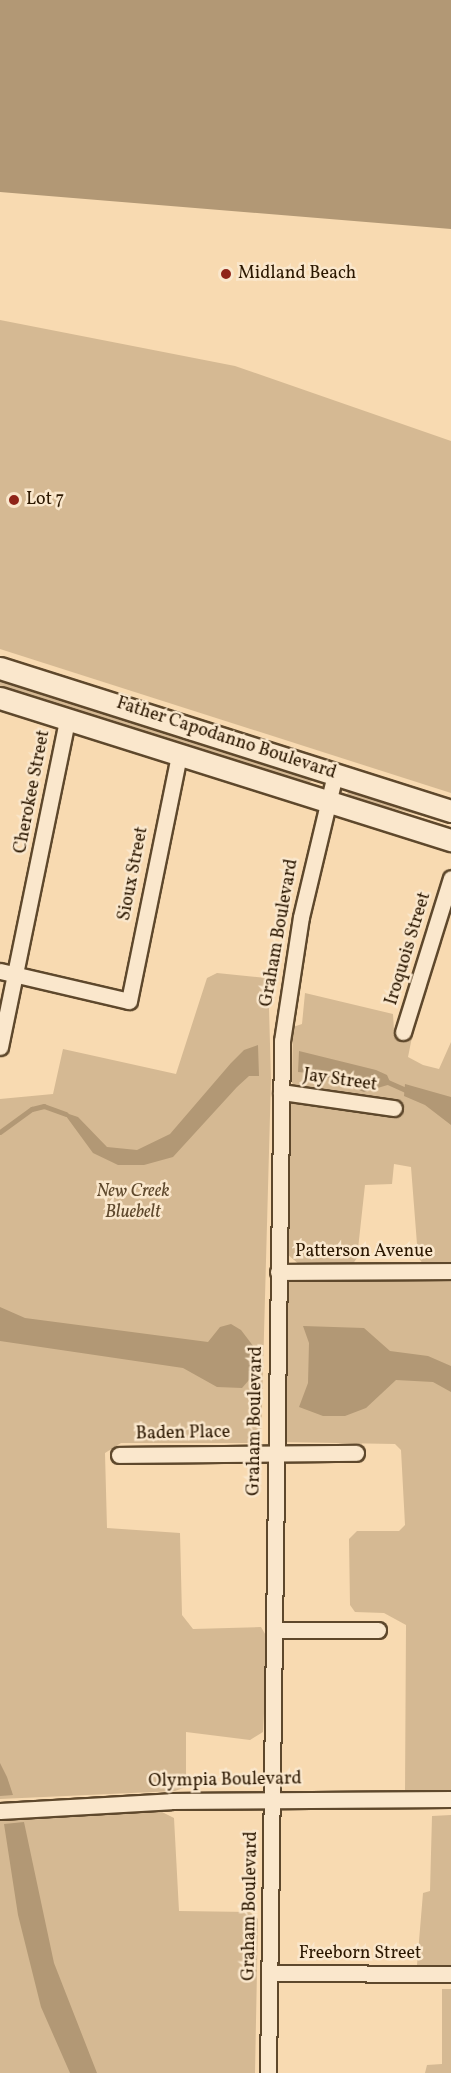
<!DOCTYPE html>
<html>
<head>
<meta charset="utf-8">
<style>
  body { margin:0 }
  #map { position:relative; width:451px; height:2073px; overflow:hidden; background:#f8dab1; font-family:Vollkorn,serif }
  div>[style] { position:absolute }
  [style*='--x'] { left:calc(var(--x)*1px); top:calc(var(--y)*1px); width:calc(var(--w)*1px); rotate:calc(var(--a)*1deg) }
  .green>* { inset:0; background:#d5b993 }
  .water>* { inset:0; background:#b29875 }
  .stream>* { height:4.5px; margin:-2.25px; padding:0 2.25px; transform-origin:2.25px; border-radius:2.25px; background:#b29875 }
  .roads { filter:drop-shadow(2px 0 #5e482c) drop-shadow(-2px 0 #5e482c) drop-shadow(0 2px #5e482c) drop-shadow(0 -2px #5e482c) }
  .minor>* { height:15px; margin:-7.5px; padding:0 7.5px; transform-origin:7.5px; border-radius:7.5px; background:#fae7cc }
  .secondary>* { height:21px; margin:-10.5px; padding:0 10.5px; transform-origin:10.5px; border-radius:10.5px; background:#fae7cc }
  .dots>* { width:16px; height:16px; translate:-50% -50%; box-sizing:border-box; border:3px solid #fae7cc; border-radius:50% }
  span { translate:-50% -50%; white-space:nowrap; text-align:center; line-height:1.15; -webkit-text-stroke:5px #fae7cc; paint-order:stroke }
  .poi-label { font-size:18px; color:#2b1700 }
  .left { translate:0 -50%; text-align:left }
  .street-label { font-size:18px; color:#2b1700 }
  .park-label { font-size:18px; color:#5e482c; font-style:italic }
</style>
</head>
<body>
<div id="map">
  <div class="green">
    <i style="clip-path:polygon(0 320px,235px 366px,451px 441px,451px 793px,0 649px)"></i>
    <i style="clip-path:polygon(0 677px,311px 777px,312px 781px,306px 784px,0 687px)"></i>
    <i style="clip-path:polygon(352px 789px,451px 821px,451px 823px,351px 798px,347px 793px)"></i>
    <i style="clip-path:polygon(217px 973px,276px 979px,269px 1009px,271px 1079px,261px 1443px,121px 1443px,105px 1453px,107px 1528px,180px 1533px,182px 1615px,193px 1629px,261px 1627px,268px 1639px,263px 1732px,250px 1740px,186px 1732px,186px 1787px,175px 1791px,0 1799px,0 1099px,53px 1094px,63px 1049px,176px 1074px,207px 978px)"></i>
    <i style="clip-path:polygon(305px 993px,393px 1014px,394px 1031px,412px 1037px,408px 1057px,423px 1065px,439px 1069px,451px 1042px,451px 1265px,423px 1264px,418px 1257px,411px 1167px,394px 1164px,392px 1184px,365px 1185px,357px 1258px,352px 1265px,301px 1266px,286px 1253px,287px 1104px,298px 1098px,388px 1115px,299px 1089px,292px 1083px,293px 1027px,302px 1024px)"></i>
    <i style="clip-path:polygon(303px 1276px,451px 1278px,451px 1792px,405px 1793px,406px 1625px,384px 1613px,355px 1612px,350px 1605px,349px 1539px,357px 1531px,399px 1531px,405px 1525px,401px 1450px,395px 1444px,280px 1442px,286px 1282px)"></i>
    <i style="clip-path:polygon(160px 1811px,174px 1818px,179px 1911px,250px 1912px,258px 1919px,255px 2073px,0 2073px,0 1819px)"></i>
    <i style="clip-path:polygon(451px 1815px,451px 1966px,417px 1965px,423px 1893px,430px 1891px,432px 1816px)"></i>
    <i style="clip-path:polygon(442px 1989px,451px 1989px,451px 2073px,425px 2073px,427px 2065px,442px 2064px)"></i>
  </div>
  <div class="water">
    <i style="clip-path:polygon(0 0,451px 0,451px 229px,0 192px)"></i>
    <i style="clip-path:polygon(258px 1045px,259px 1076px,249px 1076px,237px 1087px,173px 1157px,144px 1165px,118px 1165px,93px 1153px,63px 1112px,78px 1117px,107px 1147px,137px 1150px,170px 1134px,231px 1063px,244px 1050px)"></i>
    <i style="clip-path:polygon(299px 1051px,376px 1070px,387px 1075px,391px 1084px,364px 1092px,318px 1074px,298px 1072px)"></i>
    <i style="clip-path:polygon(405px 1084px,451px 1097px,451px 1125px,425px 1105px,404px 1096px)"></i>
    <i style="clip-path:polygon(0 1307px,25px 1318px,208px 1342px,220px 1327px,231px 1324px,241px 1330px,257px 1351px,256px 1372px,242px 1388px,217px 1387px,183px 1368px,0 1341px)"></i>
    <i style="clip-path:polygon(303px 1326px,364px 1328px,390px 1351px,428px 1356px,451px 1366px,451px 1392px,433px 1382px,396px 1380px,366px 1408px,345px 1416px,323px 1416px,299px 1407px,308px 1383px,309px 1343px)"></i>
    <i style="clip-path:polygon(0 1763px,7px 1777px,13px 1795px,0 1796px)"></i>
    <i style="clip-path:polygon(24px 1822px,54px 1963px,97px 2073px,70px 2073px,41px 2007px,18px 1915px,4px 1824px)"></i>
  </div>
  <div class="stream">
    <i style="--x:388;--y:1082;--w:22;--a:24"></i>
    <i style="--x:0;--y:1132;--w:39;--a:-36"></i>
    <i style="--x:32;--y:1109;--w:12;--a:-14"></i>
    <i style="--x:44;--y:1106;--w:23;--a:20"></i>
  </div>
  <div class="roads">
    <div class="minor">
      <i style="--x:0;--y:971;--w:132;--a:13.1"></i>
      <i style="--x:129;--y:1001;--w:250;--a:-78.5"></i>
      <i style="--x:403;--y:1032;--w:161;--a:-72.7"></i>
      <i style="--x:0;--y:1047;--w:334;--a:-78.4"></i>
      <i style="--x:281;--y:1092;--w:114;--a:8.1"></i>
      <i style="--x:278;--y:1272;--w:173;--a:-0.3"></i>
      <i style="--x:119;--y:1455;--w:237;--a:-0.5"></i>
      <i style="--x:275;--y:1630;--w:103;--a:0"></i>
      <i style="--x:0;--y:1811;--w:171;--a:-3.3"></i>
      <i style="--x:171;--y:1801;--w:280;--a:-0.4"></i>
      <i style="--x:269;--y:1973;--w:182;--a:0.3"></i>
      <i style="--x:268;--y:2073;--w:1032;--a:-89.22"></i>
      <i style="--x:282;--y:1041;--w:125;--a:-81.3"></i>
      <i style="--x:301;--y:917;--w:147;--a:-76.6"></i>
    </div>
    <div class="secondary">
      <i style="--x:0;--y:668;--w:473;--a:17.6"></i>
      <i style="--x:0;--y:698;--w:473;--a:17.5"></i>
    </div>
  </div>
  <div class="dots">
    <i style="left:226px;top:274px;background:#8f2418"></i>
    <i style="left:14px;top:500px;background:#8f2418"></i>
  </div>
  <div class="poi-label">
    <span class="left" style="left:238px;top:274px">Midland Beach</span>
    <span class="left" style="left:26px;top:500px">Lot 7</span>
  </div>
  <div class="street-label">
    <span style="left:226px;top:739px;rotate:18deg">Father Capodanno Boulevard</span>
    <span style="left:33px;top:792px;rotate:-79deg">Cherokee Street</span>
    <span style="left:134px;top:874px;rotate:-79deg">Sioux Street</span>
    <span style="left:280px;top:933px;rotate:-80deg">Graham Boulevard</span>
    <span style="left:409px;top:949px;rotate:-73deg">Iroquois Street</span>
    <span style="left:340px;top:1081px;rotate:8deg">Jay Street</span>
    <span style="left:364px;top:1252px">Patterson Avenue</span>
    <span style="left:256px;top:1421px;rotate:-89deg">Graham Boulevard</span>
    <span style="left:183px;top:1434px;rotate:-1deg">Baden Place</span>
    <span style="left:225px;top:1781px;rotate:-1deg">Olympia Boulevard</span>
    <span style="left:251px;top:1906px;rotate:-89deg">Graham Boulevard</span>
    <span style="left:360px;top:1954px">Freeborn Street</span>
  </div>
  <div class="park-label">
    <span style="left:133px;top:1203px">New Creek<br>Bluebelt</span>
  </div>
</div>
</body>
</html>
